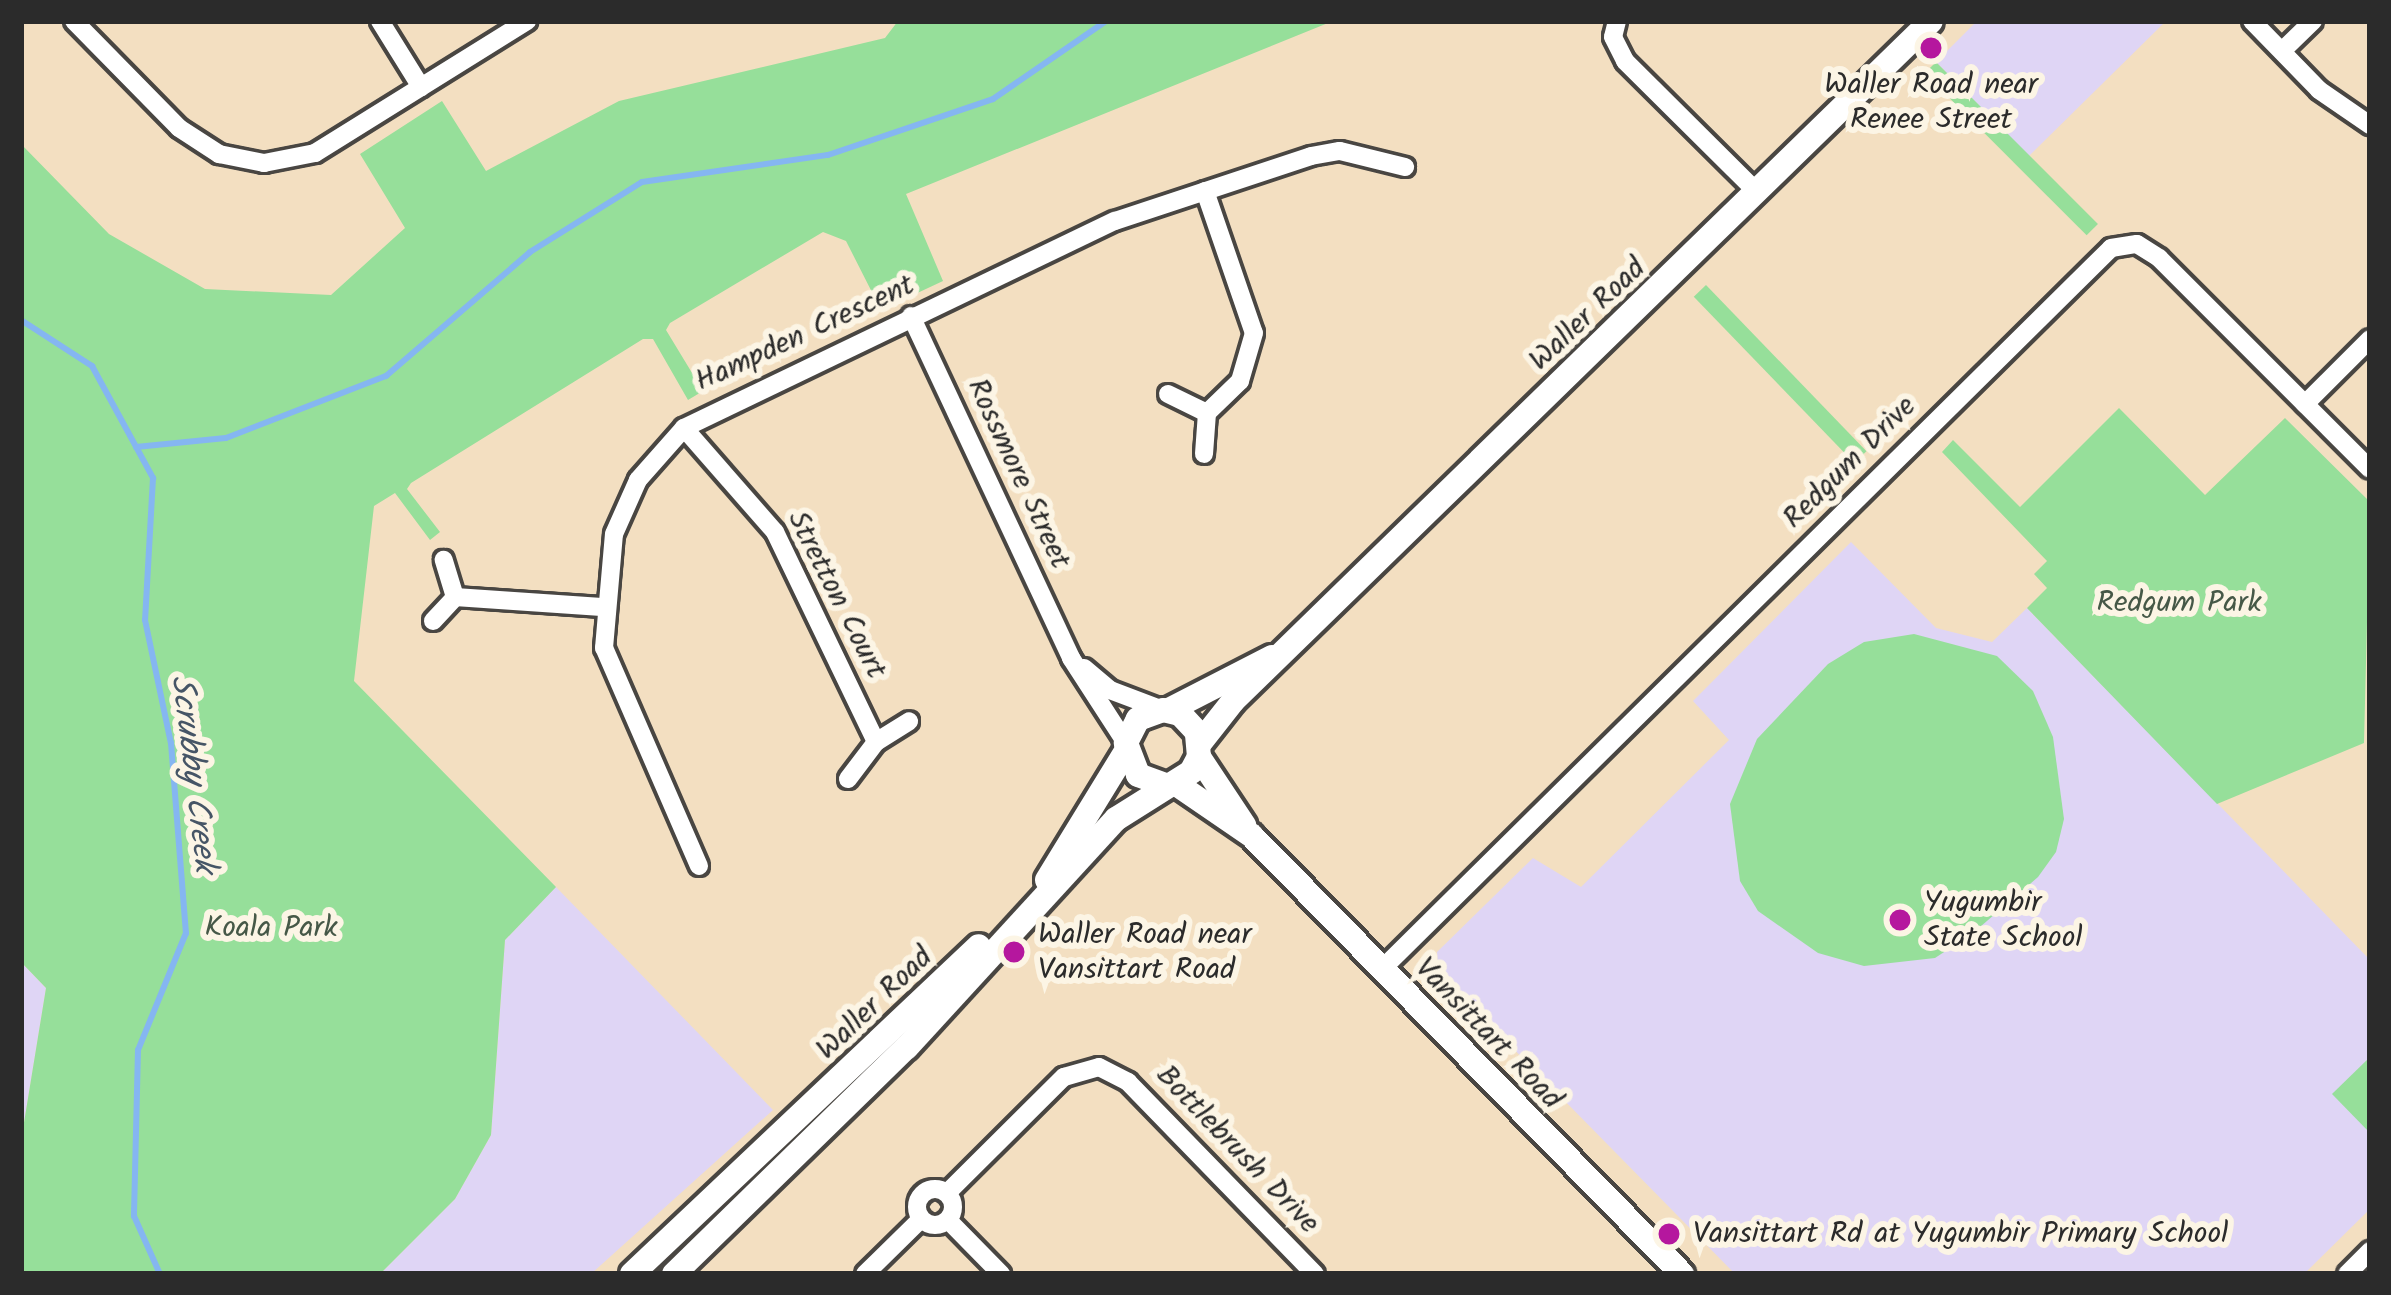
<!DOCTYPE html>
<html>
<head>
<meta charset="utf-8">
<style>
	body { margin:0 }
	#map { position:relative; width:2391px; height:1295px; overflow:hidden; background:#f3dfc1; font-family:Kalam,sans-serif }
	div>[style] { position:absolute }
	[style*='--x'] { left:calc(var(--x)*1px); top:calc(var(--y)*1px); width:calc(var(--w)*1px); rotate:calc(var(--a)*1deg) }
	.built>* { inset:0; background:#dfd5f5 }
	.green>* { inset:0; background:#96df9a; transform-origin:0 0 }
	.stream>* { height:6px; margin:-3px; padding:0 3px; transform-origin:3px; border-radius:3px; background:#85b6f1 }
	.roads { filter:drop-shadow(3px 0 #494642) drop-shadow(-3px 0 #494642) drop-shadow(0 3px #494642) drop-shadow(0 -3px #494642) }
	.minor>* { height:18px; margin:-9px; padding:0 9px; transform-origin:9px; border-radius:9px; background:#fff }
	.minor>.ring { margin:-9px; padding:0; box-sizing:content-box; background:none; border:18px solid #fff; border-radius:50% }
	.tertiary>* { height:24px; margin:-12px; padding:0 12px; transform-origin:12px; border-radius:12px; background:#fff }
	.dots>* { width:33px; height:33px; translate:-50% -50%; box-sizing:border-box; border:6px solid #fcf5e5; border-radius:50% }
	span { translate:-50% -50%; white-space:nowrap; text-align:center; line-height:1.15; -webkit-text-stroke:12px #fcf5e5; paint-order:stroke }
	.poi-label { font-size:30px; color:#2b2b2b }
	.left { translate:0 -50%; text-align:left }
	.street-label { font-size:30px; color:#2b2b2b }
	.park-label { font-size:30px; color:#465847 }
	.water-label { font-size:33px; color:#465566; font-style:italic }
	.frame { position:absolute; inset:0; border:24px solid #2b2b2b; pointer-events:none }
</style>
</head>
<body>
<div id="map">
	<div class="built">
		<i style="clip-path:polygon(1977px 21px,2166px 21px,2029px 156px,1936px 62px)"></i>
		<i style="clip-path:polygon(1851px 542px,1936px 628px,1992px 642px,2027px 608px,2370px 960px,2370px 1209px,2304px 1274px,1735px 1274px,1438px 972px,1437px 952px,1533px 858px,1581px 887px,1729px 740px,1693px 701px)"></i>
		<i style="clip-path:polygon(556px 887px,773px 1110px,591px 1274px,380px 1274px,455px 1199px,491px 1135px,505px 940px)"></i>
		<i style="clip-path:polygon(21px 962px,46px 988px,21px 1141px)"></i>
	</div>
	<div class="green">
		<i style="clip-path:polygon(898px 21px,1333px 21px,906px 194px,943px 281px,881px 310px,846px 241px,823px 232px,670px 323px,666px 330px,703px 391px,688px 400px,653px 339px,643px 339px,411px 483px,407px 489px,440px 532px,430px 540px,395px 493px,374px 506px,354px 681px,556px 887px,505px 940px,491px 1135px,455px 1199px,380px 1274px,21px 1274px,21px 1141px,46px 988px,21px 962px,21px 144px,109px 234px,205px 289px,331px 295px,405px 228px,360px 154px,442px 101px,486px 171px,619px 101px,885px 38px)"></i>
		<i style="left:1936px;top:62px;width:229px;height:16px;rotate:45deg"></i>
		<i style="left:1706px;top:285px;width:231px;height:17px;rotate:46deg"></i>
		<i style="clip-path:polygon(2119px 408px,2205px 495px,2285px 418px,2370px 502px,2364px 743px,2217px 804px,2027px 608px,2047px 588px,2034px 574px,2047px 561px,1942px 452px,1953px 440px,2020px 507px)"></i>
		<i style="clip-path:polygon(1914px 634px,1997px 656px,2033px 691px,2053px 737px,2064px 819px,2056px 852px,2038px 877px,1973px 933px,1935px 958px,1864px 966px,1818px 953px,1758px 911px,1740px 881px,1730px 804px,1757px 739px,1828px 664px,1864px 642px)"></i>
		<i style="clip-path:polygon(2370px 1057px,2370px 1133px,2332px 1094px)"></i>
	</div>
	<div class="stream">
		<i style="--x:21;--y:320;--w:85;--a:32.9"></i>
		<i style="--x:92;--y:366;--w:128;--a:61.4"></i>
		<i style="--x:153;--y:478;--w:142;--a:93.2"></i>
		<i style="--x:145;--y:620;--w:126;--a:78.1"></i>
		<i style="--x:171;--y:743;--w:191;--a:85.5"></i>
		<i style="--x:186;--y:933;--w:126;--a:112.3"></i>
		<i style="--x:138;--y:1050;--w:166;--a:91.4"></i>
		<i style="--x:134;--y:1216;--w:64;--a:65.9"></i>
		<i style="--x:136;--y:447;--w:90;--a:-5.7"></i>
		<i style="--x:226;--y:438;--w:172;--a:-21.2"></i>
		<i style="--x:386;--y:376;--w:190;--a:-40.7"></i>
		<i style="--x:530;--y:252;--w:132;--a:-32"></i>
		<i style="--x:642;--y:182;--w:188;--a:-8.3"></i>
		<i style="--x:828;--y:155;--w:174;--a:-18.7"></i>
		<i style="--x:993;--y:99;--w:137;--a:-34.6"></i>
	</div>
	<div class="roads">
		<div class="minor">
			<i style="--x:74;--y:21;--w:150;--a:45.5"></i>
			<i style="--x:179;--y:128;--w:48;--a:33"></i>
			<i style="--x:219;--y:154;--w:46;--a:11.3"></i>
			<i style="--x:264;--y:163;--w:52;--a:-11.1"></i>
			<i style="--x:315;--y:153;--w:250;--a:-31.9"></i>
			<i style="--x:380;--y:21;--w:78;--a:58.2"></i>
			<i style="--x:1617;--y:21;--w:16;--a:104"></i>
			<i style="--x:1613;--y:37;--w:27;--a:63"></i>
			<i style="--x:1625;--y:61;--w:185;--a:44.8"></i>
			<i style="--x:2252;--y:21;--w:96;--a:45.8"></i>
			<i style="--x:2319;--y:90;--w:62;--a:34.5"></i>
			<i style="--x:2282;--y:51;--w:43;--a:-44.1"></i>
			<i style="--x:1205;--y:191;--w:150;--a:71"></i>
			<i style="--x:1254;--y:333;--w:50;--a:106.3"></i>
			<i style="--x:1240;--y:381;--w:46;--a:135.9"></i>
			<i style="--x:911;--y:316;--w:378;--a:64.9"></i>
			<i style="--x:1071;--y:658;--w:101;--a:57.1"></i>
			<i style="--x:1168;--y:394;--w:43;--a:26"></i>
			<i style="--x:1207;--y:413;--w:41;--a:94.2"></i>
			<i style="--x:2305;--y:404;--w:92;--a:-45"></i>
			<i style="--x:684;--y:428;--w:138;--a:48.8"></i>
			<i style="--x:775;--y:532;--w:233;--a:64.3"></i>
			<i style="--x:455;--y:597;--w:147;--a:3.9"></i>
			<i style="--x:433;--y:621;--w:33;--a:-47"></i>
			<i style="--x:455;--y:597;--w:39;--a:-107"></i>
			<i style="--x:1084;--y:668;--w:34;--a:40"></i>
			<i style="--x:1110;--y:690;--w:57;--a:20.7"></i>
			<i style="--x:848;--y:779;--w:46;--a:-52.9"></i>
			<i style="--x:876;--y:742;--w:39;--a:-32"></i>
			<i style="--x:699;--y:866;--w:238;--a:-113.5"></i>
			<i style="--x:604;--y:648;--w:114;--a:-85"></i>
			<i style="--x:614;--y:534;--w:59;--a:-66"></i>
			<i style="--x:638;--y:480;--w:69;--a:-48.5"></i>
			<i style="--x:684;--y:428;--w:478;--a:-25.7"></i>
			<i style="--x:1115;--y:221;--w:206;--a:-18.3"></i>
			<i style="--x:1311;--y:156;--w:29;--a:-10"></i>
			<i style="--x:1340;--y:151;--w:67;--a:13.8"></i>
			<i style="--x:1382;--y:969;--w:1025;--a:-44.68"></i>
			<i style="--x:2111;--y:248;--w:26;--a:-9"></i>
			<i style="--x:2137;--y:244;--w:26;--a:32"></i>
			<i style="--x:2159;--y:258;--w:298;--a:45"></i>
			<i class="ring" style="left:917px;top:1189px;width:18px;height:18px"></i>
			<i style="--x:947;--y:1193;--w:165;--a:-44.8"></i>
			<i style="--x:1064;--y:1077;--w:36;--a:-16"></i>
			<i style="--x:1099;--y:1067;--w:33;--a:27"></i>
			<i style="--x:1128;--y:1082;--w:268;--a:45.8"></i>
			<i style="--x:948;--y:1220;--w:76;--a:45.5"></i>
			<i style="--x:865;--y:1274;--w:78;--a:-44.5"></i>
			<i style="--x:2347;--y:1274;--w:33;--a:-45"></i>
		</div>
		<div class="tertiary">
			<i style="--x:1169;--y:710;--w:116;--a:-27.2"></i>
			<i style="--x:1200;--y:743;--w:53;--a:-51.8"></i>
			<i style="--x:1233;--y:701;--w:974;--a:-44.25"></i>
			<i style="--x:1199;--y:757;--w:82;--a:56.5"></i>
			<i style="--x:1175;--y:783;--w:93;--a:34.5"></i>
			<i style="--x:1252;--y:836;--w:614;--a:45.53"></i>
			<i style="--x:1047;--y:880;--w:151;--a:-58.5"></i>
			<i style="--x:632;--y:1274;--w:477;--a:-43.4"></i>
			<i style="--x:674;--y:1274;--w:325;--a:-44.3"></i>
			<i style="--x:907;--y:1047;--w:309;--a:-47.5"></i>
			<i style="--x:1116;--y:819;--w:89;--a:-32.1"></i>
			<i style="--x:1191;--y:772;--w:17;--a:-62"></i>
			<i style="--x:1199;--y:757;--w:25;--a:-95"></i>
			<i style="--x:1197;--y:732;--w:25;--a:-133"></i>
			<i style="--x:1180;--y:714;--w:17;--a:-167"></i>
			<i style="--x:1163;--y:710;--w:27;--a:160"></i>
			<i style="--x:1138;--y:719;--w:27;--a:117"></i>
			<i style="--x:1126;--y:743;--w:34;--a:69"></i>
			<i style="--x:1138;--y:775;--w:27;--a:20"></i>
		</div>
	</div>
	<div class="dots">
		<i style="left:1931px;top:48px;background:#b5179e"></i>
		<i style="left:1900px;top:920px;background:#b5179e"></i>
		<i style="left:1014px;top:952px;background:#b5179e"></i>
		<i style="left:1669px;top:1234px;background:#b5179e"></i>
	</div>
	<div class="poi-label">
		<span style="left:1931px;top:102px">Waller Road near<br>Renee Street</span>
		<span class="left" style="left:1924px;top:920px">Yugumbir<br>State School</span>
		<span class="left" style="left:1038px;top:952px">Waller Road near<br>Vansittart Road</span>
		<span class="left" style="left:1693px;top:1234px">Vansittart Rd at Yugumbir Primary School</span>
	</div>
	<div class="street-label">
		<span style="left:1588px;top:315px;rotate:-44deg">Waller Road</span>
		<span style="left:805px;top:334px;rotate:-25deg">Hampden Crescent</span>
		<span style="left:1850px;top:463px;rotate:-45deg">Redgum Drive</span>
		<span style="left:1018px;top:474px;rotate:65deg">Rossmore Street</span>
		<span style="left:836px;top:595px;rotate:63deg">Stretton Court</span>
		<span style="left:875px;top:1004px;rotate:-44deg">Waller Road</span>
		<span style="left:1488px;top:1034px;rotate:46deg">Vansittart Road</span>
		<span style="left:1237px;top:1150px;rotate:46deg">Bottlebrush Drive</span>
	</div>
	<div class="park-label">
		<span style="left:2179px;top:603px">Redgum Park</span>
		<span style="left:271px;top:928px">Koala Park</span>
	</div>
	<div class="water-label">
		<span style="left:192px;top:774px;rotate:83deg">Scrubby Creek</span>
	</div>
	<div class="frame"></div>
</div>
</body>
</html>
